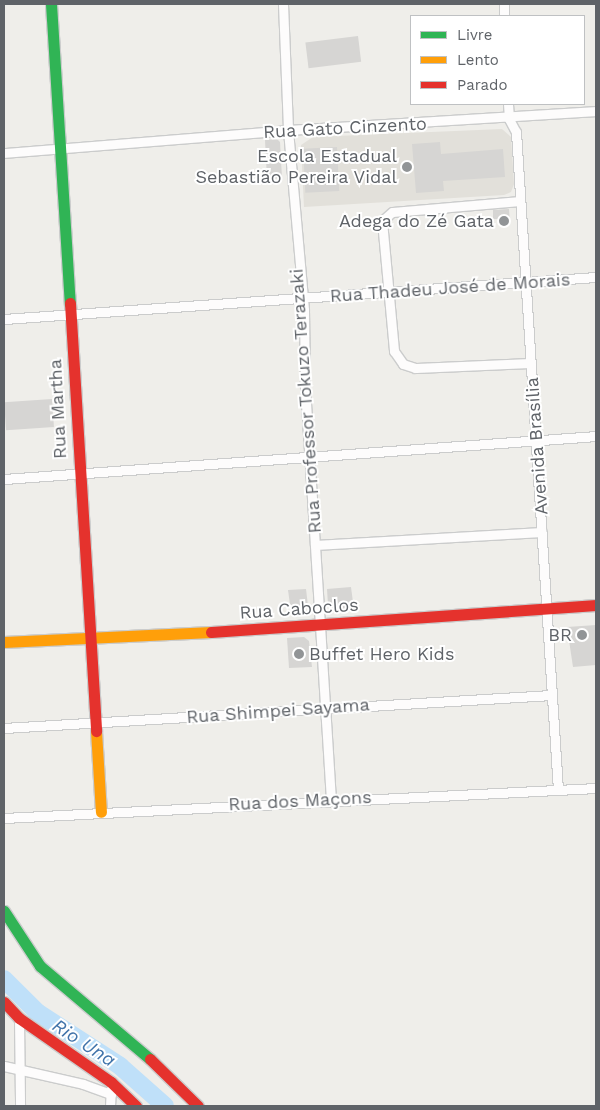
<!DOCTYPE html>
<html>
<head>
<meta charset="utf-8">
<style>
	body { margin:0 }
	#map { position:relative; width:600px; height:1110px; overflow:hidden; background:#efeeea; font-family:"Work Sans",sans-serif }
	div>[style] { position:absolute }
	[style*='--x'] { left:calc(var(--x)*1px); top:calc(var(--y)*1px); width:calc(var(--w)*1px); rotate:calc(var(--a)*1deg) }
	.education>* { inset:0; background:#e2e0da }
	.river>* { height:18px; margin:-9px; padding:0 9px; transform-origin:9px; border-radius:9px; background:#bfe0f9 }
	.building>* { inset:0; background:#d6d5d3; transform-origin:0 0 }
	.roads { filter:drop-shadow(1px 0 #cbcccc) drop-shadow(-1px 0 #cbcccc) drop-shadow(0 1px #cbcccc) drop-shadow(0 -1px #cbcccc) }
	.street>* { height:9px; margin:-4.5px; padding:0 4.5px; transform-origin:4.5px; border-radius:4.5px; background:#fdfcfc }
	.fast>* { height:11px; margin:-5.5px; padding:0 5.5px; transform-origin:5.5px; border-radius:5.5px; background:#30b455 }
	.slow>* { height:11px; margin:-5.5px; padding:0 5.5px; transform-origin:5.5px; border-radius:5.5px; background:#ff9f0a }
	.jam>* { height:11px; margin:-5.5px; padding:0 5.5px; transform-origin:5.5px; border-radius:5.5px; background:#e5322d }
	.dots>* { width:14px; height:14px; translate:-50% -50%; box-sizing:border-box; border:2px solid #fff; border-radius:50% }
	span { translate:-50% -50%; white-space:nowrap; text-align:center; line-height:1.15; -webkit-text-stroke:4px #fff; paint-order:stroke }
	.street-label { font-size:18px; color:#5f6368 }
	.poi-label { font-size:18px; color:#5f6368 }
	.right { translate:-100% -50%; text-align:right }
	.left { translate:0 -50%; text-align:left }
	.water-label { font-size:19px; color:#4174aa; font-style:italic }
	.frame { position:absolute; inset:0; border:5px solid #5f6368; pointer-events:none }
	.legend { position:absolute; left:410px; top:15px; width:175px; height:90px; box-sizing:border-box; background:#fff; border:1px solid #bfc1c3; margin:0; padding:6px 9px; list-style:none; font-size:15px; color:#5f6368 }
	.legend li { display:flex; align-items:center; gap:10px; height:25px }
	.legend b { width:25px; border:1px solid #bfc1c3 }
</style>
</head>
<body>
<div id="map">
	<div class="education">
		<i style="clip-path:polygon(502px 129px,511px 137px,514px 184px,511px 192px,504px 195px,304px 207px,301px 145px,313px 137px)"></i>
	</div>
	<div class="river">
		<i style="--x:4;--y:979;--w:47;--a:45"></i>
		<i style="--x:37;--y:1012;--w:99;--a:33"></i>
		<i style="--x:120;--y:1066;--w:60;--a:41.6"></i>
	</div>
	<div class="building">
		<i style="left:358px;top:36px;width:26px;height:53px;rotate:83deg"></i>
		<i style="clip-path:polygon(277px 139px,280px 142px,282px 178px,267px 179px,265px 140px)"></i>
		<i style="clip-path:polygon(440px 142px,441px 154px,503px 149px,505px 177px,443px 181px,444px 191px,416px 193px,412px 144px)"></i>
		<i style="left:337px;top:147px;width:44px;height:34px;rotate:87deg"></i>
		<i style="clip-path:polygon(509px 209px,510px 224px,499px 224px,499px 219px,493px 219px,493px 210px)"></i>
		<i style="left:52px;top:399px;width:28px;height:48px;rotate:86deg"></i>
		<i style="clip-path:polygon(351px 587px,354px 610px,332px 611px,328px 605px,327px 589px)"></i>
		<i style="clip-path:polygon(306px 589px,308px 606px,303px 612px,291px 612px,288px 590px)"></i>
		<i style="clip-path:polygon(596px 625px,596px 665px,573px 667px,567px 627px)"></i>
		<i style="clip-path:polygon(304px 637px,309px 641px,312px 667px,289px 668px,287px 638px)"></i>
	</div>
	<div class="roads">
		<div class="street">
			<i style="--x:283;--y:4;--w:126;--a:87.7"></i>
			<i style="--x:288;--y:130;--w:181;--a:84.9"></i>
			<i style="--x:304;--y:310;--w:77;--a:89.3"></i>
			<i style="--x:305;--y:387;--w:413;--a:86.4"></i>
			<i style="--x:504;--y:4;--w:12;--a:90"></i>
			<i style="--x:508;--y:104;--w:15;--a:86"></i>
			<i style="--x:509;--y:119;--w:15;--a:62"></i>
			<i style="--x:516;--y:132;--w:659;--a:86.35"></i>
			<i style="--x:4;--y:153;--w:285;--a:-4.6"></i>
			<i style="--x:288;--y:130;--w:309;--a:-3.5"></i>
			<i style="--x:520;--y:201;--w:128;--a:175.1"></i>
			<i style="--x:392;--y:212;--w:13;--a:138"></i>
			<i style="--x:382;--y:221;--w:131;--a:84.7"></i>
			<i style="--x:394;--y:351;--w:16;--a:55"></i>
			<i style="--x:403;--y:364;--w:13;--a:18"></i>
			<i style="--x:415;--y:368;--w:116;--a:-2.5"></i>
			<i style="--x:4;--y:319;--w:593;--a:-4.06"></i>
			<i style="--x:4;--y:479;--w:594;--a:-4.15"></i>
			<i style="--x:315;--y:545;--w:227;--a:-3.3"></i>
			<i style="--x:4;--y:728;--w:549;--a:-3.45"></i>
			<i style="--x:4;--y:818;--w:593;--a:-2.9"></i>
			<i style="--x:19;--y:1019;--w:87;--a:89.3"></i>
			<i style="--x:4;--y:1066;--w:81;--a:12.8"></i>
			<i style="--x:83;--y:1084;--w:30;--a:20"></i>
			<i style="--x:110;--y:1106;--w:17;--a:-87"></i>
		</div>
		<div class="fast">
			<i style="--x:51;--y:4;--w:300;--a:86.4"></i>
			<i style="--x:4;--y:911;--w:66;--a:56.8"></i>
			<i style="--x:40;--y:966;--w:144;--a:40.2"></i>
		</div>
		<div class="slow">
			<i style="--x:4;--y:642;--w:207;--a:-2.8"></i>
			<i style="--x:96;--y:731;--w:81;--a:86.5"></i>
		</div>
		<div class="jam">
			<i style="--x:70;--y:303;--w:429;--a:86.5"></i>
			<i style="--x:211;--y:632;--w:386;--a:-4"></i>
			<i style="--x:4;--y:1002;--w:22;--a:47"></i>
			<i style="--x:19;--y:1018;--w:112;--a:34.8"></i>
			<i style="--x:111;--y:1082;--w:35;--a:44"></i>
			<i style="--x:150;--y:1059;--w:67;--a:44.4"></i>
		</div>
	</div>
	<div class="dots">
		<i style="left:407px;top:167px;background:#919496"></i>
		<i style="left:504px;top:221px;background:#919496"></i>
		<i style="left:582px;top:635px;background:#919496"></i>
		<i style="left:299px;top:654px;background:#919496"></i>
	</div>
	<div class="street-label">
		<span style="left:345px;top:128px;rotate:-3deg">Rua Gato Cinzento</span>
		<span style="left:450px;top:288px;rotate:-4deg">Rua Thadeu José de Morais</span>
		<span style="left:306px;top:401px;rotate:-94deg">Rua Professor Tokuzo Terazaki</span>
		<span style="left:58px;top:409px;rotate:-93deg">Rua Martha</span>
		<span style="left:537px;top:446px;rotate:-94deg">Avenida Brasília</span>
		<span style="left:299px;top:609px;rotate:-4deg">Rua Caboclos</span>
		<span style="left:278px;top:711px;rotate:-4deg">Rua Shimpei Sayama</span>
		<span style="left:300px;top:801px;rotate:-3deg">Rua dos Maçons</span>
	</div>
	<div class="poi-label">
		<span class="right" style="left:397px;top:167px">Escola Estadual<br>Sebastião Pereira Vidal</span>
		<span class="right" style="left:494px;top:221px">Adega do Zé Gata</span>
		<span class="right" style="left:572px;top:635px">BR</span>
		<span class="left" style="left:309px;top:654px">Buffet Hero Kids</span>
	</div>
	<div class="water-label">
		<span style="left:84px;top:1043px;rotate:33deg">Rio Una</span>
	</div>
	<div class="frame"></div>
	<ul class="legend">
	<li><b style="height:6px;background:#30b455"></b>Livre</li>
	<li><b style="height:6px;background:#ff9f0a"></b>Lento</li>
	<li><b style="height:6px;background:#e5322d"></b>Parado</li>
	</ul>
</div>
</body>
</html>
